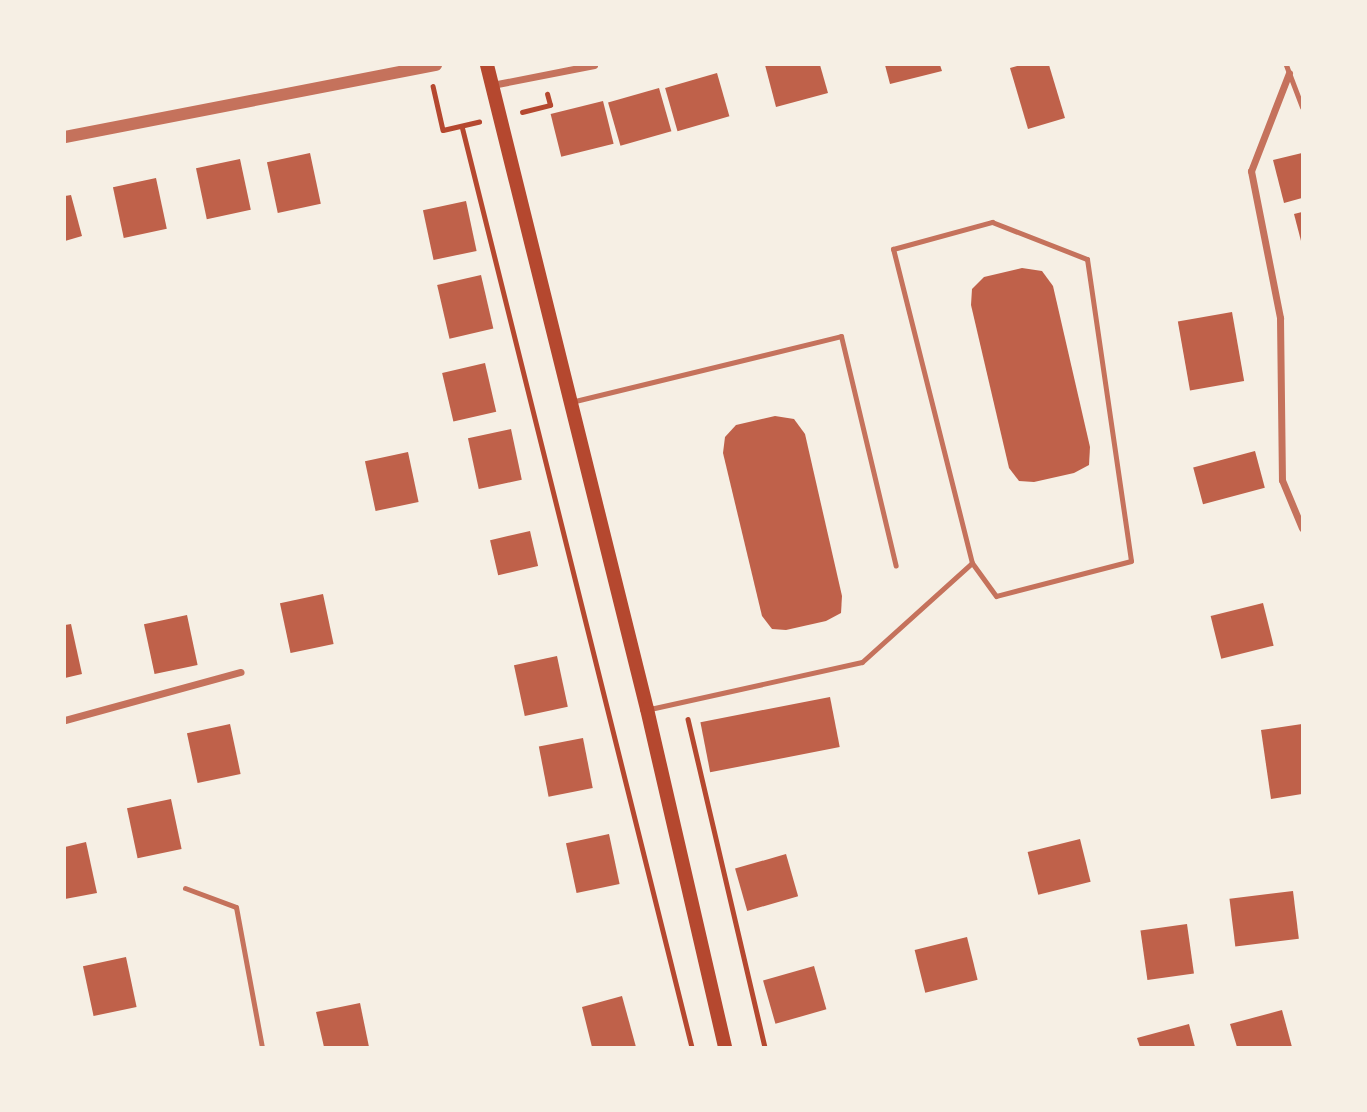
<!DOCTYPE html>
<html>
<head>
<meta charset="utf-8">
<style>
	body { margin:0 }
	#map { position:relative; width:1367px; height:1112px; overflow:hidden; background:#f6efe4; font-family:Manrope,sans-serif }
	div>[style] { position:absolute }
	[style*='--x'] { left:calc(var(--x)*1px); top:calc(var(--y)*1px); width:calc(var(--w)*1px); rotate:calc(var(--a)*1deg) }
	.building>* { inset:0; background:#bf614a; transform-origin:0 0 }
	.path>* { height:4.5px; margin:-2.25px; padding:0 2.25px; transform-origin:2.25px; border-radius:2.25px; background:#b5482f }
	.service>* { height:5px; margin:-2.5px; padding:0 2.5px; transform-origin:2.5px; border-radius:2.5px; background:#c5725c }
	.minor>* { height:7px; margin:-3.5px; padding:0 3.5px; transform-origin:3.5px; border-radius:3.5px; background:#c5725c }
	.tertiary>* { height:12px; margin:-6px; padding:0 6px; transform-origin:6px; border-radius:6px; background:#c5725c }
	.secondary>* { height:14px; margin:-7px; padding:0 7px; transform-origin:7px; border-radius:7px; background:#b5482f }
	span { translate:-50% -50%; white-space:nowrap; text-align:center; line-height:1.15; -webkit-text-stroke:5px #f6efe4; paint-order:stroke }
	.frame { position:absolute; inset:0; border:66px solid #f6efe4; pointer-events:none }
</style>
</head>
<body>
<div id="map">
	<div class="building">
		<i style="clip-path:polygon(765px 65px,820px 65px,828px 93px,776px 107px)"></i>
		<i style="clip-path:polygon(885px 65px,940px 65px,942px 71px,890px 84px)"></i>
		<i style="clip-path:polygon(1021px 65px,1049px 65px,1065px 118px,1028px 129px,1010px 68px)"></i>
		<i style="left:717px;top:73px;width:45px;height:54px;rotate:74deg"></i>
		<i style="left:659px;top:88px;width:45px;height:53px;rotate:74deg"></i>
		<i style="left:603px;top:101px;width:44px;height:54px;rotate:76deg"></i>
		<i style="left:310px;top:153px;width:52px;height:44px;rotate:78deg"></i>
		<i style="clip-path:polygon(1302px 153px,1302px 198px,1284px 203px,1273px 160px)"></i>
		<i style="left:240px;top:159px;width:52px;height:45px;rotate:78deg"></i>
		<i style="left:156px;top:178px;width:52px;height:44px;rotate:78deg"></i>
		<i style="clip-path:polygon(71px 195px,82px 236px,65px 241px,65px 196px)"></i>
		<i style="left:466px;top:201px;width:51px;height:44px;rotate:78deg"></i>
		<i style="clip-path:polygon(1302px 212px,1302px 241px,1301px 241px,1294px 214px)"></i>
		<i style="clip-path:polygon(1022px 268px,1042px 271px,1053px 286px,1090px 447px,1089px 465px,1074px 473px,1034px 482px,1019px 481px,1009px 468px,971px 305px,972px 289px,984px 277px)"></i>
		<i style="left:481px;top:275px;width:55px;height:45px;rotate:77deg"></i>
		<i style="left:1232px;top:312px;width:70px;height:55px;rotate:80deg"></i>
		<i style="left:485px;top:363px;width:50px;height:44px;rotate:77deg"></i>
		<i style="clip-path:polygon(775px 416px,794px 419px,805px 434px,842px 596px,841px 613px,826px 621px,786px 630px,772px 629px,762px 616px,723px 453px,725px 437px,736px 425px)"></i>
		<i style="left:511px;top:429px;width:52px;height:44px;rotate:78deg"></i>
		<i style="left:1255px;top:451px;width:38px;height:64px;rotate:75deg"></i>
		<i style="left:408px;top:452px;width:51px;height:44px;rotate:78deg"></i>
		<i style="left:530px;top:531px;width:36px;height:41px;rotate:77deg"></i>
		<i style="left:323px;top:594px;width:51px;height:44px;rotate:78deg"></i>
		<i style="left:1263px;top:603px;width:44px;height:54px;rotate:76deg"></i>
		<i style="left:187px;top:615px;width:51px;height:44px;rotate:78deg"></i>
		<i style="clip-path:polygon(71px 624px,82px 674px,65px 678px,65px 625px)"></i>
		<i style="left:557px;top:656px;width:52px;height:44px;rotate:78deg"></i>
		<i style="left:830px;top:697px;width:51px;height:132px;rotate:79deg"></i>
		<i style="left:230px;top:724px;width:51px;height:44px;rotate:78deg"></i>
		<i style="clip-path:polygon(1302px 724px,1302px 794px,1271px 799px,1261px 730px)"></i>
		<i style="left:583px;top:738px;width:51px;height:45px;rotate:79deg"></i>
		<i style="left:171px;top:799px;width:51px;height:45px;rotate:78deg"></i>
		<i style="left:609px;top:834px;width:51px;height:44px;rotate:78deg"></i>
		<i style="left:1080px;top:839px;width:44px;height:54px;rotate:76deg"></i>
		<i style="clip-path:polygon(86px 842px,97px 893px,65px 899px,65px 847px)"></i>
		<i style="left:786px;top:854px;width:44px;height:53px;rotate:74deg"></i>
		<i style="left:1293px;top:891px;width:48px;height:64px;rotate:83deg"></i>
		<i style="left:1187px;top:924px;width:50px;height:47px;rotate:82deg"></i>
		<i style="left:967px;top:937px;width:44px;height:54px;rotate:76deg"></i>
		<i style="left:126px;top:957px;width:51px;height:44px;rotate:78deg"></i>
		<i style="left:814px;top:966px;width:45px;height:53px;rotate:74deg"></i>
		<i style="clip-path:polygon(622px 996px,636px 1047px,592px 1047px,582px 1007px)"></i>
		<i style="clip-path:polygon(360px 1003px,369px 1047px,324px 1047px,316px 1012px)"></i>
		<i style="clip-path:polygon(1282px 1010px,1292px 1047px,1237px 1047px,1230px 1024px)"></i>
		<i style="clip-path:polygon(1189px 1024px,1195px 1047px,1140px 1047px,1137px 1038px)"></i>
	</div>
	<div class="path">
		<i style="--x:433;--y:86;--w:45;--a:77.2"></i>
		<i style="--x:443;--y:130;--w:37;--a:-13"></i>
		<i style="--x:522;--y:112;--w:29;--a:-14"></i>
		<i style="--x:550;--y:105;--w:11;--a:-105"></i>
		<i style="--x:462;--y:126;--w:949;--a:75.98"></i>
		<i style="--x:688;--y:719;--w:337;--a:76.8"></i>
	</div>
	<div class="service">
		<i style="--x:1286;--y:65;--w:45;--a:69.1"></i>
		<i style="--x:571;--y:402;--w:278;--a:-13.7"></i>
		<i style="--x:841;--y:336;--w:236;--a:76.6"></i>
		<i style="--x:650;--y:709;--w:217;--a:-12.5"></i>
		<i style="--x:862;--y:662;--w:148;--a:-42"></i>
		<i style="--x:972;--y:563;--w:324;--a:-104.1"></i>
		<i style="--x:893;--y:249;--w:103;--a:-15.3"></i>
		<i style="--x:992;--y:222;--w:102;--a:21.3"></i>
		<i style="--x:1087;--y:259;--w:305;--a:81.7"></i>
		<i style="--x:1131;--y:561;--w:139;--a:165.5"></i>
		<i style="--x:996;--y:596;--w:41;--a:-126"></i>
		<i style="--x:185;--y:888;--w:54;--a:20.4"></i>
		<i style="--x:236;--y:907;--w:142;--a:79.5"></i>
	</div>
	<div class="minor">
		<i style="--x:1289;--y:73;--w:105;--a:111.2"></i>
		<i style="--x:1251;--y:171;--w:150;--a:78.8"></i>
		<i style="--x:1280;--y:318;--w:162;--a:89.3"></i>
		<i style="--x:1282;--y:480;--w:52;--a:67.4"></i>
		<i style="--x:492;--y:85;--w:104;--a:-11.1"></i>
		<i style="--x:65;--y:720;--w:182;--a:-15.3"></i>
	</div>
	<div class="tertiary">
		<i style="--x:65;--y:137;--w:378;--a:-11"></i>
	</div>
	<div class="secondary">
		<i style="--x:487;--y:65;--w:664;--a:76.05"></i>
		<i style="--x:647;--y:709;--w:347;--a:77"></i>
	</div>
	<div class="frame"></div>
</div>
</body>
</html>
